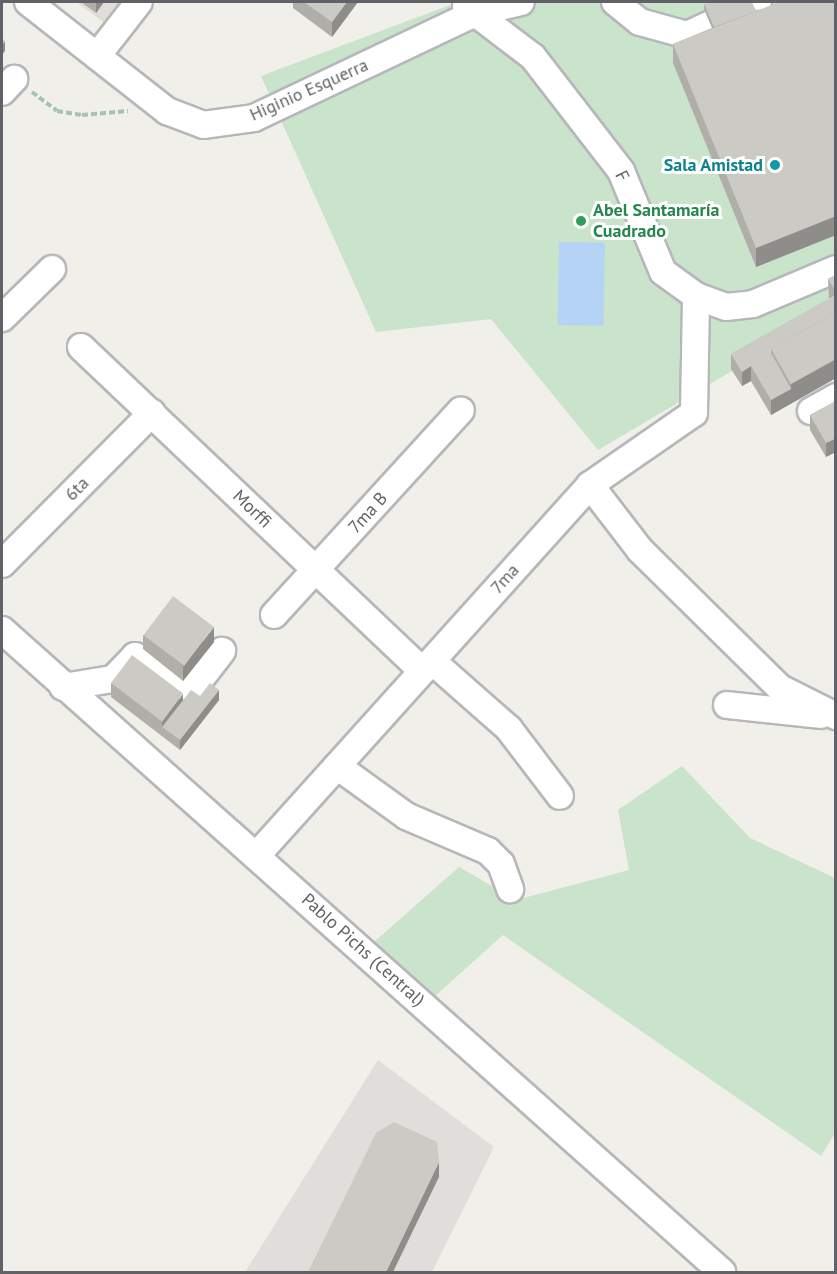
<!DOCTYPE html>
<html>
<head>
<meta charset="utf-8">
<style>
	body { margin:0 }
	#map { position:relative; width:837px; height:1274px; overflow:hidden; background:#f0efe9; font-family:"PT Sans",sans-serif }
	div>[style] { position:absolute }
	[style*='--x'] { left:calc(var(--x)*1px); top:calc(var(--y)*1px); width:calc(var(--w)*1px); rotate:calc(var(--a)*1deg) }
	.industrial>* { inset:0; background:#dfdedb }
	.education>* { inset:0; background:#e0ded7 }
	.green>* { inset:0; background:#c9e4cb }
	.water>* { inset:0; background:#b4d3f5; transform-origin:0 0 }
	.path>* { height:4px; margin-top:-2px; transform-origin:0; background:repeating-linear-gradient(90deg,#a3c4af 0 6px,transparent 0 9px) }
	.roads { filter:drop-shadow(2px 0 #b6b7bb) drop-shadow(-2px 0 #b6b7bb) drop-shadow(0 2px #b6b7bb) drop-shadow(0 -2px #b6b7bb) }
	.minor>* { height:26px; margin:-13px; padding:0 13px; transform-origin:13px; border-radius:13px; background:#fff }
	.wall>* { inset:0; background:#afaea9 }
	.shaded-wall>* { inset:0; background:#8f8d8a }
	.building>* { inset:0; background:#cccac5; transform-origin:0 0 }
	.dots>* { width:16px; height:16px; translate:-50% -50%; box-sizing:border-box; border:3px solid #fff; border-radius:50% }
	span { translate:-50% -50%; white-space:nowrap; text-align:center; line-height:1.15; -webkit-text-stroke:6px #fff; paint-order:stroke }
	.street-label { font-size:18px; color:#606267 }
	.culture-label { font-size:18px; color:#0d838f; font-weight:700 }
	.right { translate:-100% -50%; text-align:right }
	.leisure-label { font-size:18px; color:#27864d; font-weight:700 }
	.left { translate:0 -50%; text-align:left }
	.frame { position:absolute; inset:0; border:3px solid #606267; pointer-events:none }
</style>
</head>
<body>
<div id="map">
	<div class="industrial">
		<i style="clip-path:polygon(378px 1060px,494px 1147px,432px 1272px,245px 1272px)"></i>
	</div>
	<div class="education">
		<i style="clip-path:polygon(76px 2px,123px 2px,106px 24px)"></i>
	</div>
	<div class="green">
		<i style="clip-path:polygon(458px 2px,835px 2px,835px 310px,598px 450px,491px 319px,376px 332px,261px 76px)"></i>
		<i style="clip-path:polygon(682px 766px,750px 838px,835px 878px,835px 1133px,821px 1156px,503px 935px,434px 997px,374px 942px,459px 867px,516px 900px,629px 870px,618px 810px)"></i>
	</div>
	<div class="water">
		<i style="left:559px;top:242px;width:46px;height:83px;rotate:1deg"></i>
	</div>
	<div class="path">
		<i style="--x:32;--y:92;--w:31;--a:37"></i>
		<i style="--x:57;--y:111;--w:25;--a:9"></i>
		<i style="--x:82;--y:115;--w:46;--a:-5"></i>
	</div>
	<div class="roads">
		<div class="minor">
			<i style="--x:28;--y:2;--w:177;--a:38.1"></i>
			<i style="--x:167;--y:111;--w:39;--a:21"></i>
			<i style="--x:203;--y:125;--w:51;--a:-7.8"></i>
			<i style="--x:254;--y:118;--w:245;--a:-25.4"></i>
			<i style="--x:475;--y:13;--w:47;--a:-13.4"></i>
			<i style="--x:615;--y:2;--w:32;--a:39"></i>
			<i style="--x:640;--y:22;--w:49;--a:15.5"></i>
			<i style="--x:687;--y:35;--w:78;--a:-24.9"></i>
			<i style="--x:466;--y:6;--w:84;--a:37.3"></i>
			<i style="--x:533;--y:57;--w:144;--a:52.3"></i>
			<i style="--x:621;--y:171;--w:109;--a:67.4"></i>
			<i style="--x:663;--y:272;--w:41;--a:36"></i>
			<i style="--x:696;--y:296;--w:32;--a:20"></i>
			<i style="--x:726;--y:307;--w:27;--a:-6"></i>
			<i style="--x:753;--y:304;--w:90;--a:-22.9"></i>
			<i style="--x:97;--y:56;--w:68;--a:-52.1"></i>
			<i style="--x:2;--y:92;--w:18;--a:-47"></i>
			<i style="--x:2;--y:318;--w:70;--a:-44.4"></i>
			<i style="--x:81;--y:347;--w:470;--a:43.5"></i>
			<i style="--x:811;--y:411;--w:29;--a:-29"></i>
			<i style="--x:590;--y:485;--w:82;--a:52.4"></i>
			<i style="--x:640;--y:550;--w:197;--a:44.6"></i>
			<i style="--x:780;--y:688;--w:63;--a:26.6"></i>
			<i style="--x:2;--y:564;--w:213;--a:-45.2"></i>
			<i style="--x:274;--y:615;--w:277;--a:-47.6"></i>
			<i style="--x:2;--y:630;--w:965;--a:41.72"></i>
			<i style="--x:432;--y:661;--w:103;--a:41.4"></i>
			<i style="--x:509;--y:729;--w:84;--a:52.7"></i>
			<i style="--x:63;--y:687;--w:51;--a:-9.1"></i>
			<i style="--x:113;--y:679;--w:32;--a:-46"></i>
			<i style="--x:135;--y:656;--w:66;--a:36.3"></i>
			<i style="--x:188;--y:695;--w:56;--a:-52.3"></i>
			<i style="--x:727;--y:705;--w:94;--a:6.1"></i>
			<i style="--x:337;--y:766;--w:85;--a:35.9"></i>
			<i style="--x:406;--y:816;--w:89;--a:23.1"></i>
			<i style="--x:488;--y:851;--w:18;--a:45"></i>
			<i style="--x:501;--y:864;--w:27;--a:70"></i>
			<i style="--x:257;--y:855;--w:498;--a:-48"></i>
			<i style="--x:590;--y:485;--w:126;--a:-34.7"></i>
			<i style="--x:694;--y:413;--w:117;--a:-89"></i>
		</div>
	</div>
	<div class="wall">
		<i style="clip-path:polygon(81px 2px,104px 2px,96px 13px)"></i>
		<i style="clip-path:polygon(293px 2px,358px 2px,332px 37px,293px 8px)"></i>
		<i style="clip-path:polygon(836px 2px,836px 235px,756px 267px,673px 63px,673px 44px,712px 28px,704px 9px,704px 4px,756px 10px)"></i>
		<i style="clip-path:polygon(836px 275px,836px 378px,771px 415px,751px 381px,742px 386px,731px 369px,731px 354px,829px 299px,828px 279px)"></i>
		<i style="clip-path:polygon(836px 401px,826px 457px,810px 430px,810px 415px)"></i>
		<i style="clip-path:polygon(143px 635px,214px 642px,183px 681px,143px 649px)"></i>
		<i style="clip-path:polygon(111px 683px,183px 700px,200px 696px,219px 700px,180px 750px,111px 697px)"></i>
	</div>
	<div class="shaded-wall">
		<i style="clip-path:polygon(96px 2px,104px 2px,96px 13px)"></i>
		<i style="clip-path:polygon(347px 2px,358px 2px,332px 37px,332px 22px)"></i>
		<i style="clip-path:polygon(5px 41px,5px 51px,2px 55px,2px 45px)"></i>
		<i style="clip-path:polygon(836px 216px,836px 235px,756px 267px,756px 248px)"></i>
		<i style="clip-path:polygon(836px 359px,836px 378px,771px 415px,771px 400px,791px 389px,791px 384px)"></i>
		<i style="clip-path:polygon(751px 366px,751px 381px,742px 386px,742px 372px)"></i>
		<i style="clip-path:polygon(836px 438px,836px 452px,826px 457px,826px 443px)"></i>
		<i style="clip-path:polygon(214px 627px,214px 642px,183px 681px,183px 667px)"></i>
		<i style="clip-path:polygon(219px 690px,219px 700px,180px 750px,180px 740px)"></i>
		<i style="clip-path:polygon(183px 694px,183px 709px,162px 727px,162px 722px)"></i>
		<i style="clip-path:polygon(439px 1162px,439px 1177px,393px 1272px,386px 1272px)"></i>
	</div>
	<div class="building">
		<i style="clip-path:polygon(304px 2px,347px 2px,332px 22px)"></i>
		<i style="clip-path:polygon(712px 2px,752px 2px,756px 11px,714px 27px,704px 4px)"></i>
		<i style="clip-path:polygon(779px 2px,836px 2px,836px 216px,756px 248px,673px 44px)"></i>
		<i style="clip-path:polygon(2px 38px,5px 41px,2px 45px)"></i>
		<i style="clip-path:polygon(836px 275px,836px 292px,828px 279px)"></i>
		<i style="clip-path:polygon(835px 295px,836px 297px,836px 312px,771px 349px,771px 353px,791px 389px,771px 400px,751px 366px,742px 372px,731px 354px)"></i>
		<i style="clip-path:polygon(836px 312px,836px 359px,791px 384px,771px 349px)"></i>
		<i style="clip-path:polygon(836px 401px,836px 438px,826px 443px,810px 415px)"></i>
		<i style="left:173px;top:596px;width:51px;height:49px;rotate:37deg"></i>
		<i style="left:132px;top:655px;width:64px;height:35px;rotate:37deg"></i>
		<i style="clip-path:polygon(210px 683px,219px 690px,180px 740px,162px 727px,191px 690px,200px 696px)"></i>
		<i style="clip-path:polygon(394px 1122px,437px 1142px,439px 1162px,386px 1272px,308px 1272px,376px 1133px)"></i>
	</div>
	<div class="dots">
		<i style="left:775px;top:165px;background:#0f9aa8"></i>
		<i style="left:581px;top:221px;background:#2e9e5b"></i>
	</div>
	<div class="street-label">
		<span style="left:309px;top:90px;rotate:-24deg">Higinio Esquerra</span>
		<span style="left:622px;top:176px;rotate:63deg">F</span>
		<span style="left:77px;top:489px;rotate:-45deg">6ta</span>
		<span style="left:252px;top:509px;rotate:44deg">Morffi</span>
		<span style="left:368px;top:513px;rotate:-48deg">7ma B</span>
		<span style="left:505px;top:579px;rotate:-48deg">7ma</span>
		<span style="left:363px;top:950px;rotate:42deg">Pablo Pichs (Central)</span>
	</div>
	<div class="culture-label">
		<span class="right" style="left:763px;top:165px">Sala Amistad</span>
	</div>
	<div class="leisure-label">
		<span class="left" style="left:593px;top:221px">Abel Santamaría<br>Cuadrado</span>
	</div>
	<div class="frame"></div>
</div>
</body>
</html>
